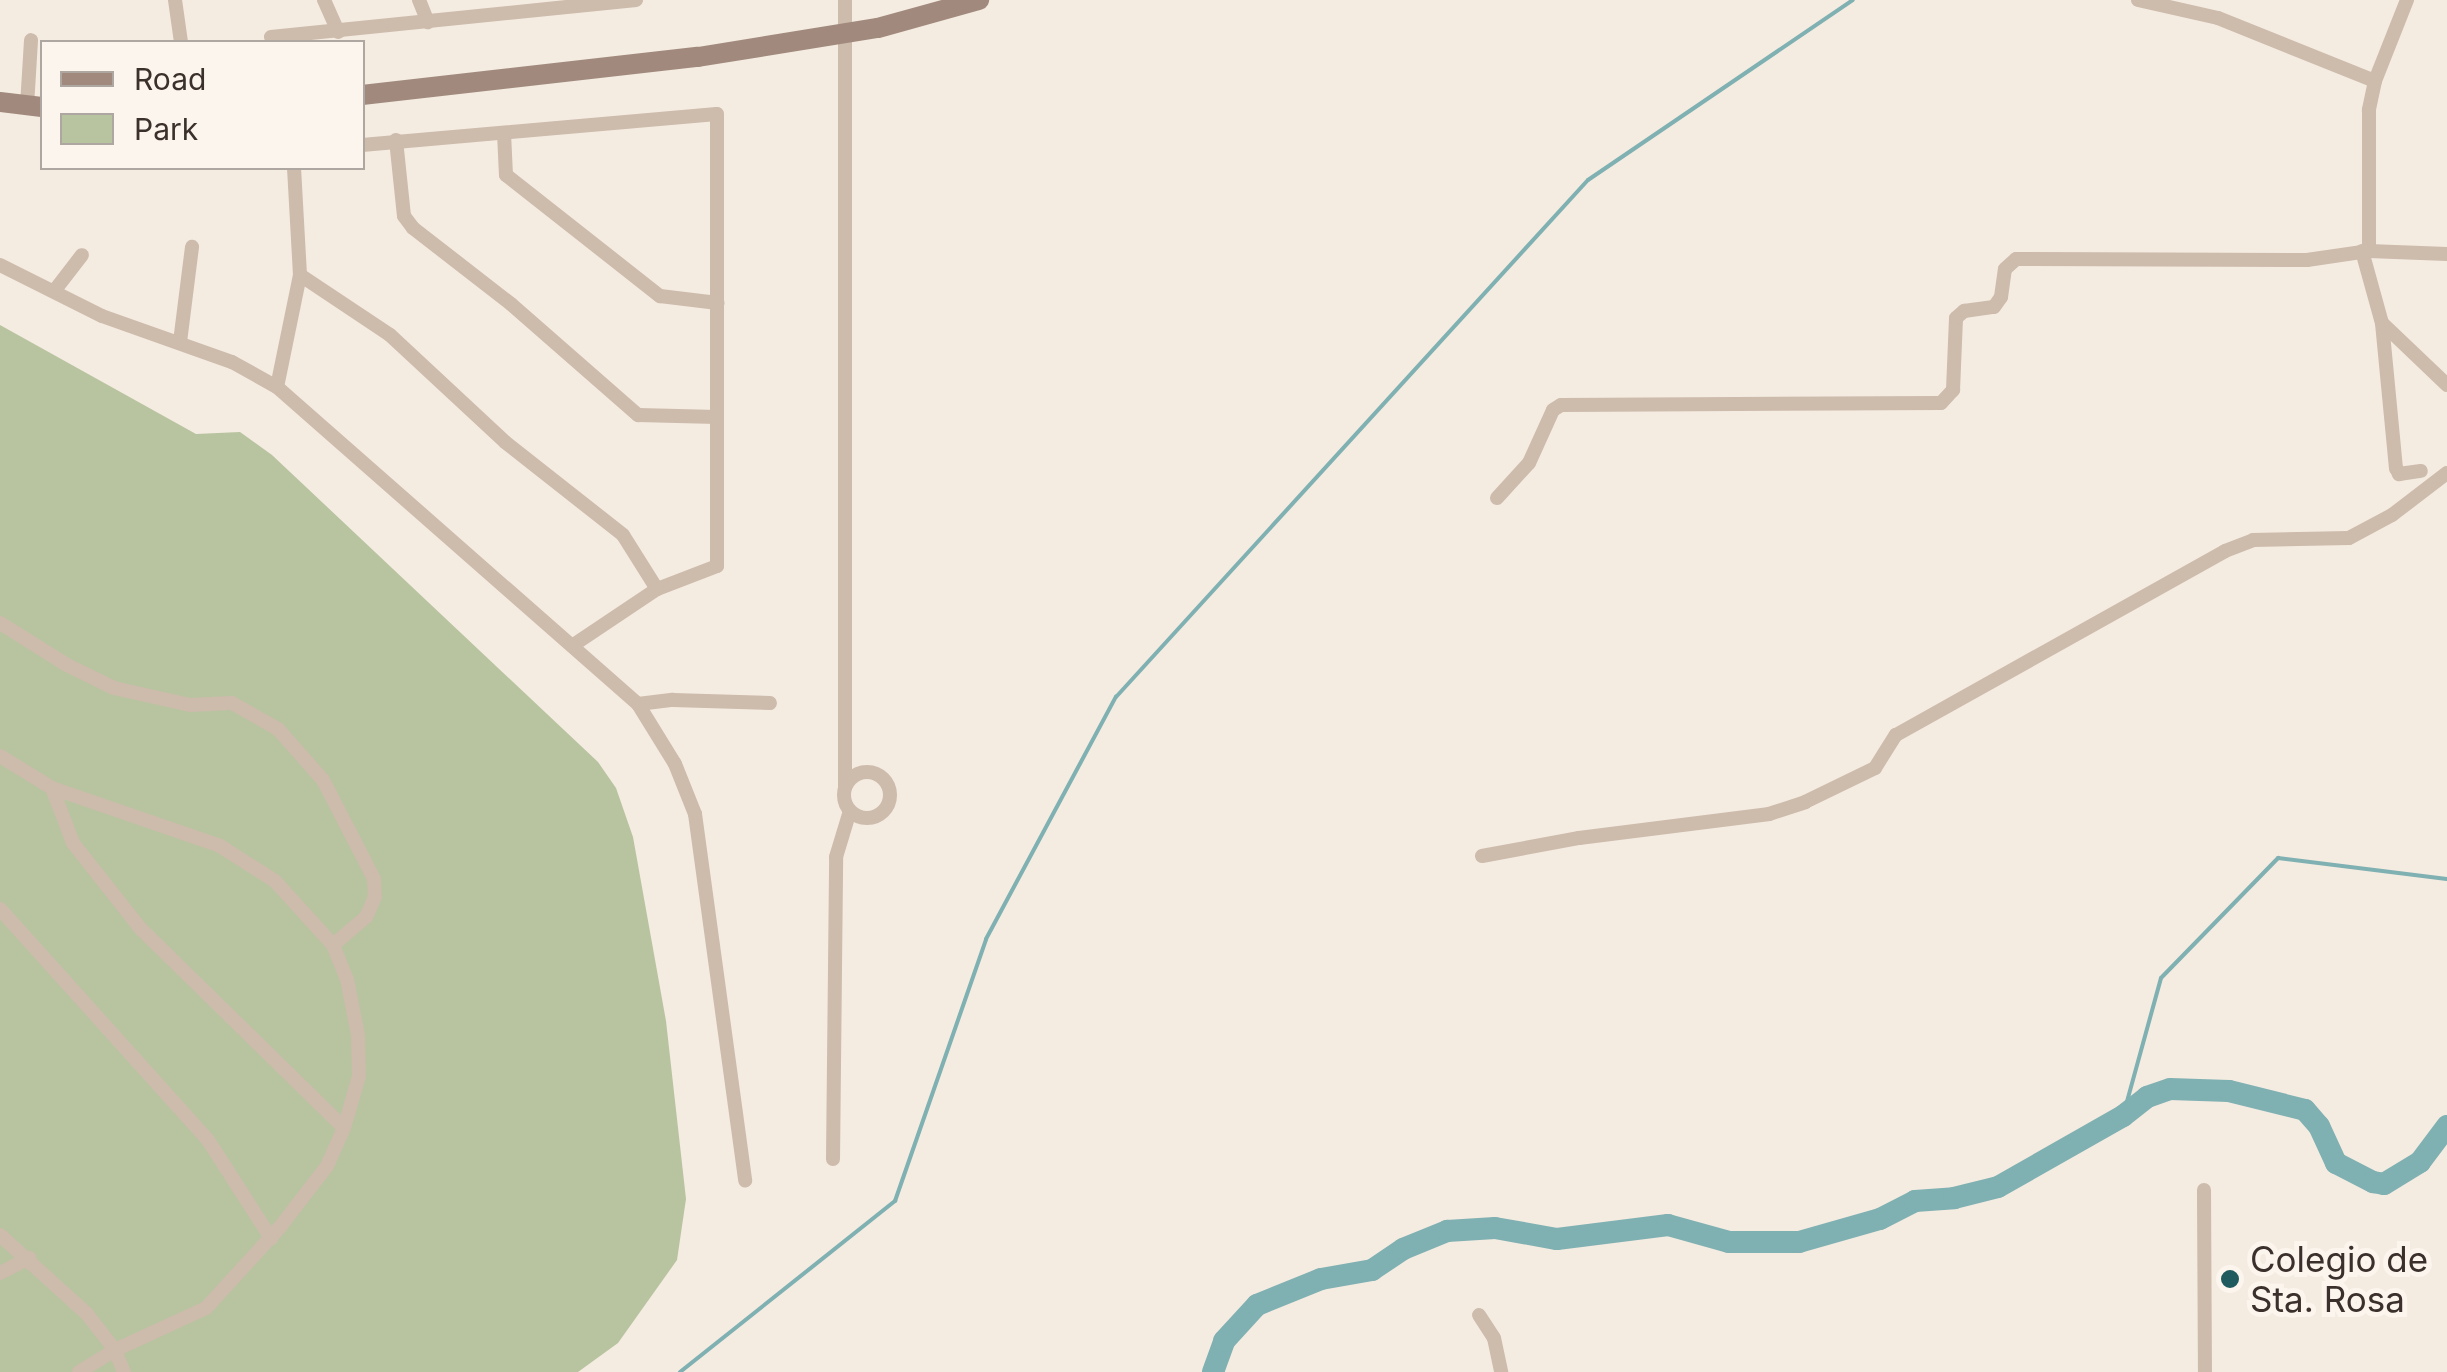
<!DOCTYPE html>
<html>
<head>
<meta charset="utf-8">
<style>
	body { margin:0 }
	#map { position:relative; width:2447px; height:1372px; overflow:hidden; background:#f4ebe1; font-family:Inter,sans-serif }
	div>[style] { position:absolute }
	[style*='--x'] { left:calc(var(--x)*1px); top:calc(var(--y)*1px); width:calc(var(--w)*1px); rotate:calc(var(--a)*1deg) }
	.green>* { inset:0; background:#b8c4a0 }
	.stream>* { height:4px; margin:-2px; padding:0 2px; transform-origin:2px; border-radius:2px; background:#7fb0b2 }
	.river>* { height:22px; margin:-11px; padding:0 11px; transform-origin:11px; border-radius:11px; background:#7fb0b2 }
	.street>* { height:14px; margin:-7px; padding:0 7px; transform-origin:7px; border-radius:7px; background:#cdbbac }
	.street>.ring { margin:-7px; padding:0; box-sizing:content-box; background:none; border:14px solid #cdbbac; border-radius:50% }
	.secondary>* { height:20px; margin:-10px; padding:0 10px; transform-origin:10px; border-radius:10px; background:#a18a7d }
	.dots>* { width:28px; height:28px; translate:-50% -50%; box-sizing:border-box; border:5px solid #fbf5ee; border-radius:50% }
	span { translate:-50% -50%; white-space:nowrap; text-align:center; line-height:1.15; -webkit-text-stroke:10px #fbf5ee; paint-order:stroke }
	.poi-label { font-size:35px; color:#3b302b }
	.left { translate:0 -50%; text-align:left }
	.legend { position:absolute; left:40px; top:40px; width:325px; height:130px; box-sizing:border-box; background:#fbf5ee; border:2px solid #aea6a0; margin:0; padding:12px 18px; list-style:none; font-size:30px; color:#3b302b }
	.legend li { display:flex; align-items:center; gap:20px; height:50px }
	.legend b { width:50px; border:2px solid #aea6a0 }
</style>
</head>
<body>
<div id="map">
	<div class="green">
		<i style="clip-path:polygon(0 325px,196px 434px,240px 432px,272px 455px,598px 762px,616px 788px,633px 837px,666px 1021px,686px 1199px,677px 1260px,618px 1343px,578px 1372px,0 1372px)"></i>
	</div>
	<div class="stream">
		<i style="--x:2123;--y:1116;--w:143;--a:-74.6"></i>
		<i style="--x:2161;--y:978;--w:168;--a:-45.7"></i>
		<i style="--x:2278;--y:858;--w:170;--a:7.1"></i>
		<i style="--x:680;--y:1372;--w:275;--a:-38.5"></i>
		<i style="--x:895;--y:1201;--w:277;--a:-70.8"></i>
		<i style="--x:986;--y:939;--w:275;--a:-61.8"></i>
		<i style="--x:1116;--y:697;--w:700;--a:-47.61"></i>
		<i style="--x:1588;--y:180;--w:320;--a:-34.2"></i>
	</div>
	<div class="river">
		<i style="--x:1213;--y:1372;--w:33;--a:-70"></i>
		<i style="--x:1224;--y:1341;--w:49;--a:-47.5"></i>
		<i style="--x:1257;--y:1305;--w:69;--a:-22.1"></i>
		<i style="--x:1321;--y:1279;--w:52;--a:-10"></i>
		<i style="--x:1372;--y:1270;--w:37;--a:-34"></i>
		<i style="--x:1403;--y:1249;--w:48;--a:-22.2"></i>
		<i style="--x:1447;--y:1231;--w:48;--a:-3.6"></i>
		<i style="--x:1495;--y:1228;--w:63;--a:10.1"></i>
		<i style="--x:1557;--y:1239;--w:112;--a:-7.2"></i>
		<i style="--x:1668;--y:1225;--w:63;--a:15.6"></i>
		<i style="--x:1729;--y:1242;--w:70;--a:0"></i>
		<i style="--x:1799;--y:1242;--w:84;--a:-15.9"></i>
		<i style="--x:1880;--y:1219;--w:39;--a:-27"></i>
		<i style="--x:1915;--y:1201;--w:39;--a:-4"></i>
		<i style="--x:1954;--y:1198;--w:45;--a:-14"></i>
		<i style="--x:1998;--y:1187;--w:144;--a:-29.6"></i>
		<i style="--x:2123;--y:1116;--w:31;--a:-38"></i>
		<i style="--x:2147;--y:1097;--w:24;--a:-19"></i>
		<i style="--x:2170;--y:1089;--w:59;--a:1.9"></i>
		<i style="--x:2229;--y:1091;--w:78;--a:14"></i>
		<i style="--x:2305;--y:1110;--w:21;--a:49"></i>
		<i style="--x:2319;--y:1126;--w:41;--a:65.3"></i>
		<i style="--x:2336;--y:1163;--w:42;--a:27.2"></i>
		<i style="--x:2373;--y:1182;--w:11;--a:10"></i>
		<i style="--x:2384;--y:1184;--w:42;--a:-31.4"></i>
		<i style="--x:2420;--y:1162;--w:45;--a:-53.1"></i>
	</div>
	<div class="street">
		<i style="--x:175;--y:0;--w:42;--a:81.9"></i>
		<i style="--x:324;--y:0;--w:35;--a:66"></i>
		<i style="--x:419;--y:0;--w:24;--a:68"></i>
		<i style="--x:845;--y:0;--w:786;--a:90"></i>
		<i style="--x:2138;--y:0;--w:82;--a:12.7"></i>
		<i style="--x:2218;--y:18;--w:169;--a:21.9"></i>
		<i style="--x:2407;--y:0;--w:87;--a:111.6"></i>
		<i style="--x:2375;--y:81;--w:30;--a:102"></i>
		<i style="--x:2369;--y:110;--w:141;--a:90"></i>
		<i style="--x:2369;--y:251;--w:78;--a:2.2"></i>
		<i style="--x:271;--y:37;--w:367;--a:-5.8"></i>
		<i style="--x:27;--y:106;--w:66;--a:-86.5"></i>
		<i style="--x:504;--y:133;--w:42;--a:87.3"></i>
		<i style="--x:506;--y:175;--w:196;--a:38.2"></i>
		<i style="--x:660;--y:296;--w:58;--a:6.9"></i>
		<i style="--x:396;--y:140;--w:76;--a:84"></i>
		<i style="--x:404;--y:216;--w:15;--a:53"></i>
		<i style="--x:413;--y:228;--w:124;--a:37.8"></i>
		<i style="--x:511;--y:304;--w:169;--a:41.2"></i>
		<i style="--x:638;--y:415;--w:79;--a:1.5"></i>
		<i style="--x:362;--y:145;--w:356;--a:-5"></i>
		<i style="--x:717;--y:114;--w:452;--a:90"></i>
		<i style="--x:717;--y:566;--w:64;--a:159"></i>
		<i style="--x:657;--y:589;--w:102;--a:146.2"></i>
		<i style="--x:2362;--y:251;--w:75;--a:74.5"></i>
		<i style="--x:2382;--y:323;--w:90;--a:43.6"></i>
		<i style="--x:0;--y:265;--w:114;--a:26.6"></i>
		<i style="--x:102;--y:316;--w:138;--a:19.5"></i>
		<i style="--x:232;--y:362;--w:51;--a:29.1"></i>
		<i style="--x:277;--y:387;--w:480;--a:41.3"></i>
		<i style="--x:638;--y:704;--w:70;--a:58.3"></i>
		<i style="--x:675;--y:764;--w:54;--a:68.2"></i>
		<i style="--x:695;--y:814;--w:370;--a:82.2"></i>
		<i style="--x:300;--y:275;--w:108;--a:33.7"></i>
		<i style="--x:390;--y:335;--w:157;--a:42.9"></i>
		<i style="--x:505;--y:442;--w:150;--a:38.2"></i>
		<i style="--x:623;--y:535;--w:64;--a:57.8"></i>
		<i style="--x:55;--y:290;--w:44;--a:-52.4"></i>
		<i style="--x:2382;--y:323;--w:146;--a:84.5"></i>
		<i style="--x:2396;--y:468;--w:7;--a:63"></i>
		<i style="--x:2399;--y:474;--w:22;--a:-8"></i>
		<i style="--x:180;--y:342;--w:96;--a:-82.8"></i>
		<i style="--x:277;--y:387;--w:114;--a:-78.4"></i>
		<i style="--x:300;--y:275;--w:107;--a:-93.2"></i>
		<i style="--x:1497;--y:498;--w:47;--a:-47.6"></i>
		<i style="--x:1529;--y:463;--w:58;--a:-65.6"></i>
		<i style="--x:1553;--y:410;--w:9;--a:-32"></i>
		<i style="--x:1561;--y:405;--w:380;--a:-0.3"></i>
		<i style="--x:1941;--y:403;--w:18;--a:-47"></i>
		<i style="--x:1953;--y:390;--w:72;--a:-87.6"></i>
		<i style="--x:1956;--y:318;--w:11;--a:-41"></i>
		<i style="--x:1964;--y:311;--w:30;--a:-8"></i>
		<i style="--x:1994;--y:307;--w:12;--a:-55"></i>
		<i style="--x:2001;--y:297;--w:28;--a:-82"></i>
		<i style="--x:2005;--y:269;--w:15;--a:-42"></i>
		<i style="--x:2016;--y:259;--w:291;--a:0.2"></i>
		<i style="--x:2307;--y:260;--w:63;--a:-8.3"></i>
		<i style="--x:0;--y:623;--w:79;--a:32.1"></i>
		<i style="--x:67;--y:665;--w:52;--a:26.1"></i>
		<i style="--x:114;--y:688;--w:78;--a:12.6"></i>
		<i style="--x:190;--y:705;--w:42;--a:-2.7"></i>
		<i style="--x:232;--y:703;--w:53;--a:29.5"></i>
		<i style="--x:278;--y:729;--w:68;--a:48.6"></i>
		<i style="--x:323;--y:780;--w:111;--a:62.7"></i>
		<i style="--x:374;--y:879;--w:18;--a:87"></i>
		<i style="--x:375;--y:897;--w:22;--a:114"></i>
		<i style="--x:366;--y:917;--w:43;--a:139.7"></i>
		<i style="--x:638;--y:704;--w:35;--a:-7"></i>
		<i style="--x:673;--y:700;--w:97;--a:1.8"></i>
		<i style="--x:0;--y:756;--w:61;--a:31.6"></i>
		<i style="--x:52;--y:788;--w:178;--a:19"></i>
		<i style="--x:220;--y:846;--w:65;--a:32.5"></i>
		<i style="--x:275;--y:881;--w:86;--a:47.8"></i>
		<i style="--x:333;--y:945;--w:37;--a:68"></i>
		<i style="--x:347;--y:979;--w:57;--a:78.9"></i>
		<i style="--x:358;--y:1035;--w:41;--a:88.6"></i>
		<i style="--x:359;--y:1076;--w:54;--a:106.1"></i>
		<i style="--x:344;--y:1128;--w:42;--a:114.1"></i>
		<i style="--x:327;--y:1166;--w:77;--a:127.6"></i>
		<i style="--x:280;--y:1227;--w:110;--a:132.4"></i>
		<i style="--x:206;--y:1308;--w:100;--a:155.2"></i>
		<i style="--x:115;--y:1350;--w:42;--a:148.6"></i>
		<i class="ring" style="left:844px;top:772px;width:32px;height:32px"></i>
		<i style="--x:52;--y:788;--w:59;--a:69.1"></i>
		<i style="--x:73;--y:843;--w:110;--a:51.7"></i>
		<i style="--x:141;--y:929;--w:284;--a:44.4"></i>
		<i style="--x:1482;--y:856;--w:99;--a:-10.5"></i>
		<i style="--x:1579;--y:838;--w:192;--a:-7.2"></i>
		<i style="--x:1769;--y:814;--w:38;--a:-18"></i>
		<i style="--x:1805;--y:802;--w:78;--a:-25.9"></i>
		<i style="--x:1875;--y:768;--w:39;--a:-58"></i>
		<i style="--x:1896;--y:735;--w:377;--a:-29.2"></i>
		<i style="--x:2225;--y:551;--w:30;--a:-21"></i>
		<i style="--x:2253;--y:540;--w:96;--a:-1.2"></i>
		<i style="--x:2349;--y:538;--w:49;--a:-28.1"></i>
		<i style="--x:2392;--y:515;--w:69;--a:-37.4"></i>
		<i style="--x:0;--y:909;--w:311;--a:48"></i>
		<i style="--x:208;--y:1140;--w:117;--a:57.3"></i>
		<i style="--x:833;--y:1159;--w:302;--a:-89.4"></i>
		<i style="--x:836;--y:857;--w:48;--a:-73.1"></i>
		<i style="--x:2204;--y:1190;--w:182;--a:89.7"></i>
		<i style="--x:0;--y:1235;--w:118;--a:42.2"></i>
		<i style="--x:87;--y:1314;--w:46;--a:52.1"></i>
		<i style="--x:115;--y:1350;--w:24;--a:68"></i>
		<i style="--x:0;--y:1273;--w:33;--a:-27"></i>
		<i style="--x:1479;--y:1315;--w:27;--a:57"></i>
		<i style="--x:1494;--y:1338;--w:35;--a:78"></i>
	</div>
	<div class="secondary">
		<i style="--x:362;--y:95;--w:338;--a:-6.5"></i>
		<i style="--x:698;--y:57;--w:182;--a:-9.2"></i>
		<i style="--x:878;--y:28;--w:105;--a:-15.5"></i>
		<i style="--x:0;--y:102;--w:42;--a:6.8"></i>
	</div>
	<div class="dots">
		<i style="left:2230px;top:1279px;background:#1f5a5e"></i>
	</div>
	<div class="poi-label">
		<span class="left" style="left:2250px;top:1279px">Colegio de<br>Sta. Rosa</span>
	</div>
	<ul class="legend">
	<li><b style="height:12px;background:#a18a7d"></b>Road</li>
	<li><b style="height:28px;background:#b8c4a0"></b>Park</li>
	</ul>
</div>
</body>
</html>
